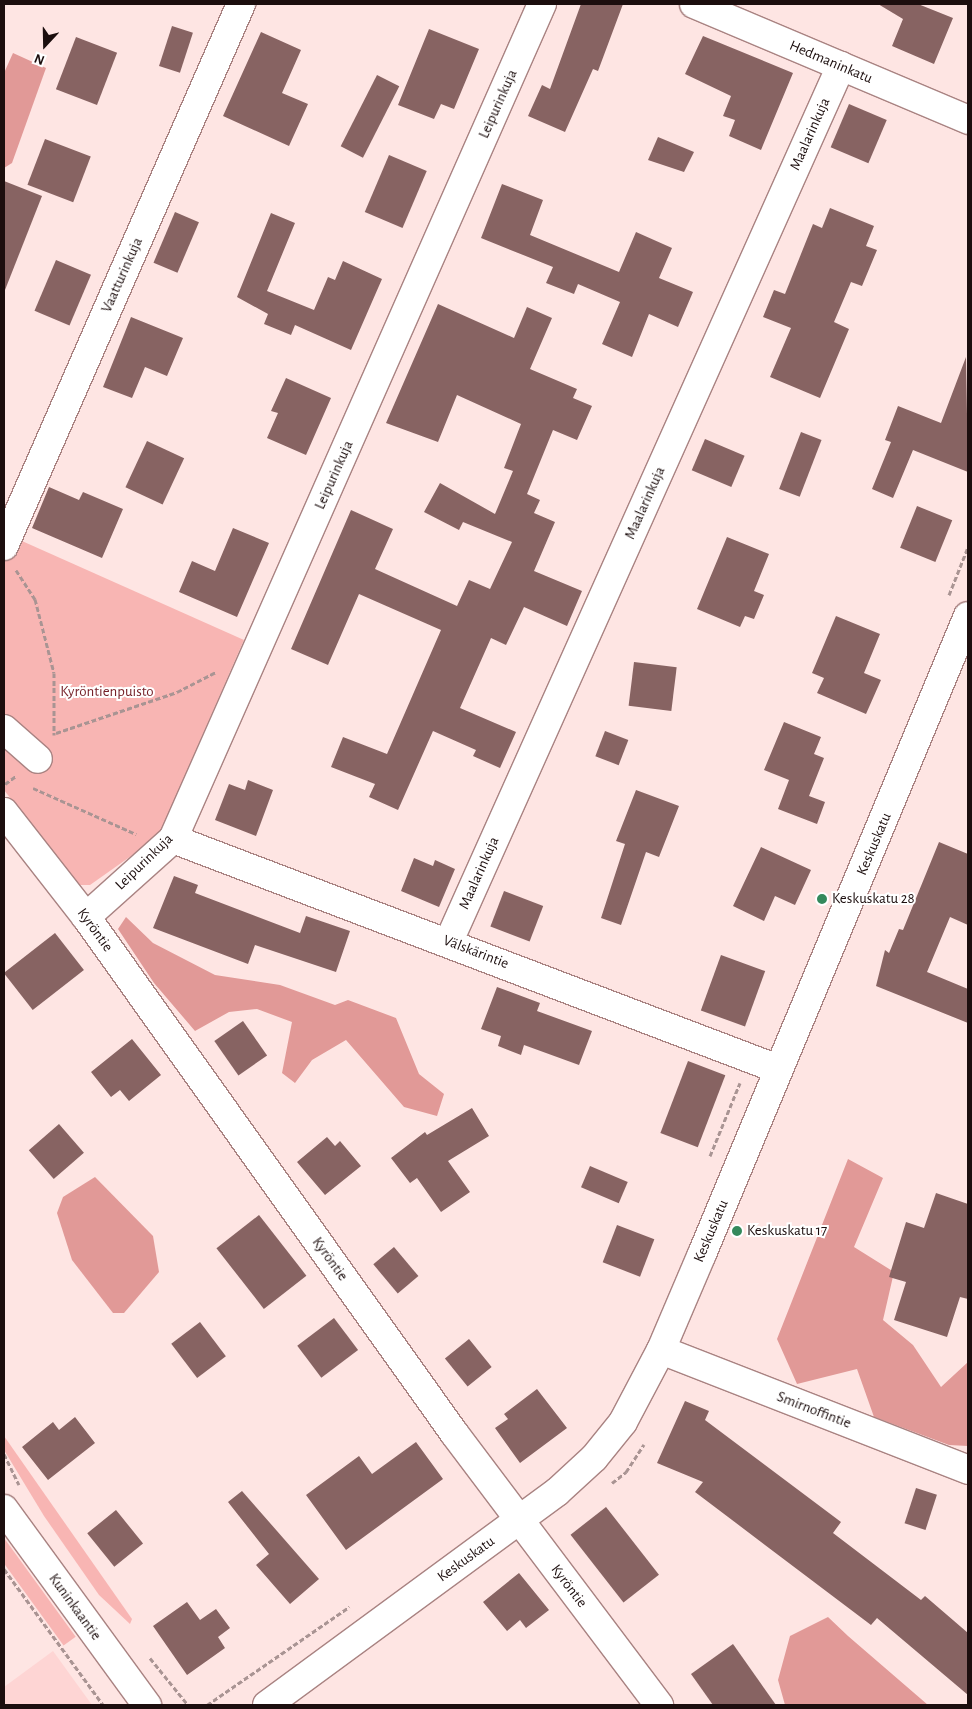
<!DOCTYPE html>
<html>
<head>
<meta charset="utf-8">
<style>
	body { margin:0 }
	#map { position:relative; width:972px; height:1709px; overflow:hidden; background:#fee5e3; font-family:"Alegreya Sans",sans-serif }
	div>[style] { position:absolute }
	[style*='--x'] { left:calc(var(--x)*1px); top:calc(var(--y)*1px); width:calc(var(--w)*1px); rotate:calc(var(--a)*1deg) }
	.built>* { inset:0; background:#fed5d4 }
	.green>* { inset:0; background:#f8b5b3; transform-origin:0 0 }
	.forest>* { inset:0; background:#e19997 }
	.building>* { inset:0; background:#876362; transform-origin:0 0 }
	.path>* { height:3px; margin-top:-1.5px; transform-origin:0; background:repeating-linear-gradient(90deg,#a99493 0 5px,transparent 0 7.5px) }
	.roads { filter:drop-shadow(1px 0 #a98382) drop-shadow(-1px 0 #a98382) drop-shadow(0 1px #a98382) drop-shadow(0 -1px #a98382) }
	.minor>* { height:28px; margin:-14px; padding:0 14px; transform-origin:14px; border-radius:14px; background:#fff }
	.dots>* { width:14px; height:14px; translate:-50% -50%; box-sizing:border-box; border:2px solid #fff; border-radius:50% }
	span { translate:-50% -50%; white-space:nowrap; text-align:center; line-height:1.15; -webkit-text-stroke:4px #fff; paint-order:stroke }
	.street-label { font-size:15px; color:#1c0e0e }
	.park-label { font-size:15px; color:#741f26 }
	.poi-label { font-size:15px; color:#1c0e0e }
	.left { translate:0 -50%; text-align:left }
	.frame { position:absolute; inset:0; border:5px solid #1c0e0e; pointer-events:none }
	.north { position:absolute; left:20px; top:20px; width:50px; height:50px; -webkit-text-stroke:4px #fff; paint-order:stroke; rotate:201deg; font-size:14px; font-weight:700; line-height:20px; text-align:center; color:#1c0e0e }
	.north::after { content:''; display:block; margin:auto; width:18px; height:22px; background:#1c0e0e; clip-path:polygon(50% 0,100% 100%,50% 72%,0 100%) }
</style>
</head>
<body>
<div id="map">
	<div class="built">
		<i style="clip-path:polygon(53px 1651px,92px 1705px,4px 1705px,4px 1687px)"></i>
	</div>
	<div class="green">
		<i style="clip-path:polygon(4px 533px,244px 640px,158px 837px,90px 885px,78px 885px,4px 790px)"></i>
		<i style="clip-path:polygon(4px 1436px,132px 1619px,130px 1624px,99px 1595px,44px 1516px,4px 1450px)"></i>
		<i style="left:4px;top:1538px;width:122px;height:15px;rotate:54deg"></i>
	</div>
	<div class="forest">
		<i style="clip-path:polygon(13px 53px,46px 68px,12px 163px,4px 168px,4px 73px)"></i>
		<i style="clip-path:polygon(126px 917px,153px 943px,215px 975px,280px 985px,335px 1005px,348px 1000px,396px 1018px,419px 1074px,444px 1094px,437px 1116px,404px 1107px,346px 1040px,312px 1060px,295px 1083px,282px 1073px,292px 1022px,257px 1009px,229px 1012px,195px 1031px,154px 983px,118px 929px)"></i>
		<i style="clip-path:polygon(848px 1159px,883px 1178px,854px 1247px,894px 1272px,883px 1320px,913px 1345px,941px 1387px,968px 1362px,968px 1446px,949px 1445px,874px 1417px,857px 1369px,797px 1384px,777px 1339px)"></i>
		<i style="clip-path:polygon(95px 1177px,153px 1236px,159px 1272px,124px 1313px,113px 1313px,72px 1260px,57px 1213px,63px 1197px)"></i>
		<i style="clip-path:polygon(828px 1617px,848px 1636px,928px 1705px,785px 1705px,778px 1680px,790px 1636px)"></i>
	</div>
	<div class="building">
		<i style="clip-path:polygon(581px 4px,623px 4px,598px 71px,593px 69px,565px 132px,528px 116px,542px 85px,550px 89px)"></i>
		<i style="clip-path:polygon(878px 4px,918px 4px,953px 18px,934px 64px,892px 46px,903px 19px)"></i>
		<i style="left:172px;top:26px;width:22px;height:42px;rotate:18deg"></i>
		<i style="clip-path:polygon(429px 29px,479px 49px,454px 109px,441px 104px,434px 119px,398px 105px)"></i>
		<i style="clip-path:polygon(261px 32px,301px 50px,282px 93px,308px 104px,289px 146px,223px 116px)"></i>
		<i style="clip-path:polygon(703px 36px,793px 73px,761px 150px,729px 136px,735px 120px,723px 116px,731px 96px,685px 74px)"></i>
		<i style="left:76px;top:37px;width:44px;height:56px;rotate:21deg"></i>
		<i style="left:377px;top:75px;width:25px;height:80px;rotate:27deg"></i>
		<i style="left:849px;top:104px;width:41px;height:47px;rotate:23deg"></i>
		<i style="clip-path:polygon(658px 137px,694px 152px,684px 172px,648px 160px)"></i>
		<i style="left:45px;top:139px;width:49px;height:49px;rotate:21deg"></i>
		<i style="left:389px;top:155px;width:41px;height:62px;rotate:23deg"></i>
		<i style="clip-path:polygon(4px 181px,42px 196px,5px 290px,4px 290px)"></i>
		<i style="clip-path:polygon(502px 184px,543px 200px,530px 235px,619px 272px,636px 232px,672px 248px,659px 278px,693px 292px,678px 327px,649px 314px,632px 357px,602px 344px,620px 302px,578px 284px,574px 294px,546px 283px,553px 267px,481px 238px)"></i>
		<i style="clip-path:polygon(830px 208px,874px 226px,866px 246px,877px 250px,862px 286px,851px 282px,834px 322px,849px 329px,820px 398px,770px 377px,791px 328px,763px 317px,774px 290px,785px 294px,813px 224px,822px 228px)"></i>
		<i style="left:175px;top:212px;width:26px;height:55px;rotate:23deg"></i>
		<i style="clip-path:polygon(271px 213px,295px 223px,267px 291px,314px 310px,328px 277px,335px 280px,343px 261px,382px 279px,351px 350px,295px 325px,291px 335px,264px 324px,268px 314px,237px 297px)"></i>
		<i style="left:56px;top:260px;width:38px;height:55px;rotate:23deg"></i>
		<i style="clip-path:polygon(438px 304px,514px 338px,527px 307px,552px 318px,530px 369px,577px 389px,573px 398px,592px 406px,577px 440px,553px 430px,527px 494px,540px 500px,534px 513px,555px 522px,534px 571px,582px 591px,567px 626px,524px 607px,506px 645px,491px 638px,460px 708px,516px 732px,500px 768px,473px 756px,476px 750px,433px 731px,398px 810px,369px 797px,375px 784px,331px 767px,343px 737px,387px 754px,441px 630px,359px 594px,328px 665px,291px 649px,351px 510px,393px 529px,375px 569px,457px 606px,469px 580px,490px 589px,512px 542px,463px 522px,459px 530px,424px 512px,440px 483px,495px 514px,513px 471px,504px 468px,521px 424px,457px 395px,438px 442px,386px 423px)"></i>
		<i style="clip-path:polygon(131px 317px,183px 338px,167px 376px,145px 367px,132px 398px,103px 387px)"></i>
		<i style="clip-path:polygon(966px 357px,968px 472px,913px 450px,893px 498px,872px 489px,891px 442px,885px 440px,898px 406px,941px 423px)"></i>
		<i style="clip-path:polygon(286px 378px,331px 398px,306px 455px,267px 438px,278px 413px,271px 411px)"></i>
		<i style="left:801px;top:432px;width:22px;height:61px;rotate:21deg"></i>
		<i style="left:705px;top:439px;width:43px;height:34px;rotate:23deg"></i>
		<i style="left:147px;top:441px;width:41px;height:51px;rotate:25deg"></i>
		<i style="clip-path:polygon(49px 487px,79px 500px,83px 492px,123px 509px,102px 558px,32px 528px)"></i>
		<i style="left:917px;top:506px;width:38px;height:45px;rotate:22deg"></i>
		<i style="clip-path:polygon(233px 528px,269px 543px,237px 617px,179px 592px,192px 561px,215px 571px)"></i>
		<i style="clip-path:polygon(727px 537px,769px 554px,754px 591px,764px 595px,754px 619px,745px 616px,740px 627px,697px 609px)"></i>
		<i style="clip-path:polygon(836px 616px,880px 634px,864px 673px,881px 680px,866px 714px,817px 693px,824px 678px,812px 673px)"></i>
		<i style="left:634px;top:662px;width:43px;height:44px;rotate:7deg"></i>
		<i style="clip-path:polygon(784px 722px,821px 737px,814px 754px,824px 758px,809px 796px,825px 802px,817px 824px,778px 809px,789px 780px,764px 770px)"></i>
		<i style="left:605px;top:731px;width:25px;height:27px;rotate:21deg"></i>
		<i style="clip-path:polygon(248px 780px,273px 790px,256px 836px,215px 820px,229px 784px,245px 790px)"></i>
		<i style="clip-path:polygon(636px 790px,679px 806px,659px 857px,646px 852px,621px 925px,601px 918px,625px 844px,616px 841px)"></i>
		<i style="clip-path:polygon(939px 842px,968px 854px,968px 925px,950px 917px,927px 972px,968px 989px,968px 1023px,876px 986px,885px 950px,889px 953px,899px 929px,903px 930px)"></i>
		<i style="clip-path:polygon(761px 847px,811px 870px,795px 905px,775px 896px,764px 921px,733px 906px)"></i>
		<i style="clip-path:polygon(414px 858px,433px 866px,435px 860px,455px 869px,439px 907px,401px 891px)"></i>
		<i style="clip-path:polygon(174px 876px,198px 885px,195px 893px,300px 933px,306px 916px,350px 931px,336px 972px,255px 945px,248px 964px,153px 928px)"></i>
		<i style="left:504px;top:891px;width:42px;height:38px;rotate:21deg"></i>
		<i style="left:55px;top:933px;width:47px;height:65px;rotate:52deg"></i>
		<i style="left:721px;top:955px;width:47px;height:59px;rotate:20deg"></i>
		<i style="clip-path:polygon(497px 987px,540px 1003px,537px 1011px,592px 1031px,579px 1065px,524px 1045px,521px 1055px,498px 1046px,501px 1036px,481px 1029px)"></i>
		<i style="left:243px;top:1021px;width:42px;height:35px;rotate:55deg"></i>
		<i style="clip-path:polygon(132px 1039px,161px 1075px,129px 1101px,120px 1090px,111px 1097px,91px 1072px)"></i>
		<i style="left:688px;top:1061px;width:40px;height:77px;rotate:21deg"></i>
		<i style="clip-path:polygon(472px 1108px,489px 1136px,448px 1161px,470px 1192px,441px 1212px,417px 1178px,410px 1183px,391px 1158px,425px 1132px,427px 1135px)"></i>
		<i style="left:59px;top:1124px;width:38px;height:40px;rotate:49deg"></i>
		<i style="clip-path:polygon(327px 1137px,335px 1146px,340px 1141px,361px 1166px,325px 1195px,297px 1162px)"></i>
		<i style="left:590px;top:1166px;width:41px;height:23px;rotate:23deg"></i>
		<i style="clip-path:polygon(936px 1193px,968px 1204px,968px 1299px,960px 1297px,947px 1337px,894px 1320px,906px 1282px,889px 1277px,906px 1222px,924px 1228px)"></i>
		<i style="left:259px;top:1215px;width:77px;height:54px;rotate:52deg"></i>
		<i style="left:617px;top:1225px;width:40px;height:40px;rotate:21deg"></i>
		<i style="left:394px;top:1247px;width:38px;height:27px;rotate:50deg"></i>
		<i style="left:334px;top:1318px;width:40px;height:46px;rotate:53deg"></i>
		<i style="left:200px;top:1322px;width:43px;height:36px;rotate:53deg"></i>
		<i style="left:469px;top:1339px;width:36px;height:31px;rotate:51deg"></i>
		<i style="clip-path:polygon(537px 1389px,567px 1428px,520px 1463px,495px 1428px,508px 1419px,504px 1414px)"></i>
		<i style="clip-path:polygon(685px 1401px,709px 1411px,705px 1420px,841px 1522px,833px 1533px,921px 1600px,925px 1596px,968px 1633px,968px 1695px,877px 1618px,871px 1625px,695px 1492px,703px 1482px,657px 1463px)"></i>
		<i style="clip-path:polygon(75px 1417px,95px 1443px,48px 1480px,22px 1447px,53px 1422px,59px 1430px)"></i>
		<i style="clip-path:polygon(416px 1442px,443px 1479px,346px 1550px,306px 1495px,359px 1456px,372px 1474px)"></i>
		<i style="left:916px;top:1488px;width:22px;height:37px;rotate:18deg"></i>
		<i style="clip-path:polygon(242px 1491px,319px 1579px,290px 1604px,256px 1565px,269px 1554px,228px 1502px)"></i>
		<i style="left:606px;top:1507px;width:86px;height:45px;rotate:52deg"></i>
		<i style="left:116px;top:1510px;width:43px;height:37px;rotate:51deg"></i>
		<i style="clip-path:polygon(519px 1573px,549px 1610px,526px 1628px,520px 1620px,507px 1631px,483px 1602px)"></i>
		<i style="clip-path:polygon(187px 1602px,200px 1620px,216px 1609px,230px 1628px,218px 1637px,225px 1648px,187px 1675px,153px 1626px)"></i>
		<i style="clip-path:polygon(733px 1644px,776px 1705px,713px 1705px,691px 1674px)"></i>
	</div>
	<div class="path">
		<i style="--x:16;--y:570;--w:35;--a:57"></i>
		<i style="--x:35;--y:599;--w:76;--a:75.6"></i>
		<i style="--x:54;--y:673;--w:62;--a:90"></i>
		<i style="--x:949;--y:595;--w:52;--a:-68.4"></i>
		<i style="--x:56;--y:733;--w:128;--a:-18.7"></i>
		<i style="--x:177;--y:692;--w:44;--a:-27.1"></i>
		<i style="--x:5;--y:784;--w:14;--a:-36"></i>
		<i style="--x:33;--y:788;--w:113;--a:24.1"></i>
		<i style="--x:710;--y:1156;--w:79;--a:-67.7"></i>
		<i style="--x:4;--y:1454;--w:34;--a:64"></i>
		<i style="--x:612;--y:1483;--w:18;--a:-38"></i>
		<i style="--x:626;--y:1472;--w:33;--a:-57"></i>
		<i style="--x:4;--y:1569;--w:168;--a:53.9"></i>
		<i style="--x:150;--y:1658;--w:60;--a:51"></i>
		<i style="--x:207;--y:1705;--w:173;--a:-34.6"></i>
	</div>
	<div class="roads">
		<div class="minor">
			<i style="--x:694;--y:4;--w:298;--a:22.9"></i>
			<i style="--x:4;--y:546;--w:592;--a:-66.38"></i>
			<i style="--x:4;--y:729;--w:45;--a:41.4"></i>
			<i style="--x:4;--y:812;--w:133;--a:52"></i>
			<i style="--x:86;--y:917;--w:634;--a:54.5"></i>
			<i style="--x:454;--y:1433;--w:341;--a:53"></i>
			<i style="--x:173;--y:839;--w:647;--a:20.82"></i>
			<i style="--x:86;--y:917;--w:117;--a:-41.9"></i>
			<i style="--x:173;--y:839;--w:913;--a:-66.16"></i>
			<i style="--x:449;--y:941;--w:959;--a:-65.87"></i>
			<i style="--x:661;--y:1350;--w:330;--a:21.3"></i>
			<i style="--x:4;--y:1509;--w:243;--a:53.9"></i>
			<i style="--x:267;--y:1705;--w:360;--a:-36.3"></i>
			<i style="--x:557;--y:1492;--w:50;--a:-42.6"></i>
			<i style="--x:594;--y:1458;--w:46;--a:-51.1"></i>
			<i style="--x:623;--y:1422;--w:81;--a:-62.2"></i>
			<i style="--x:661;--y:1350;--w:104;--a:-66.9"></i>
			<i style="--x:702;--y:1254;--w:691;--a:-67.37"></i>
		</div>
	</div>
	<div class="dots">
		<i style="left:822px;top:899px;background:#34895c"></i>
		<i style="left:737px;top:1231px;background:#34895c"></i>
	</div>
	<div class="street-label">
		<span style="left:831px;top:62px;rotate:23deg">Hedmaninkatu</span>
		<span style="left:498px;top:104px;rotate:-66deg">Leipurinkuja</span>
		<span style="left:810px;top:134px;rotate:-66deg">Maalarinkuja</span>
		<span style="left:122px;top:275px;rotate:-66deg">Vaatturinkuja</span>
		<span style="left:334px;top:475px;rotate:-66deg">Leipurinkuja</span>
		<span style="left:645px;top:503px;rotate:-66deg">Maalarinkuja</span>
		<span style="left:874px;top:844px;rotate:-67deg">Keskuskatu</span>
		<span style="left:144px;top:862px;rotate:-44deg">Leipurinkuja</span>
		<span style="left:479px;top:873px;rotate:-66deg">Maalarinkuja</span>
		<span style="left:95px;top:930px;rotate:54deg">Kyröntie</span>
		<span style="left:476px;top:952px;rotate:21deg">Välskärintie</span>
		<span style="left:711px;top:1231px;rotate:-67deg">Keskuskatu</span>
		<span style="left:330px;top:1259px;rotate:54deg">Kyröntie</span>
		<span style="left:814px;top:1410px;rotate:21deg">Smirnoffintie</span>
		<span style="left:466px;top:1559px;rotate:-36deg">Keskuskatu</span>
		<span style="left:569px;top:1586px;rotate:53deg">Kyröntie</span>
		<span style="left:75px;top:1607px;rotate:54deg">Kuninkaantie</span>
	</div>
	<div class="park-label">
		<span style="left:107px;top:692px">Kyröntienpuisto</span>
	</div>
	<div class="poi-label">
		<span class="left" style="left:832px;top:899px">Keskuskatu 28</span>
		<span class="left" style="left:747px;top:1231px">Keskuskatu 17</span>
	</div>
	<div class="frame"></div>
	<div class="north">N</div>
</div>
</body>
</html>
